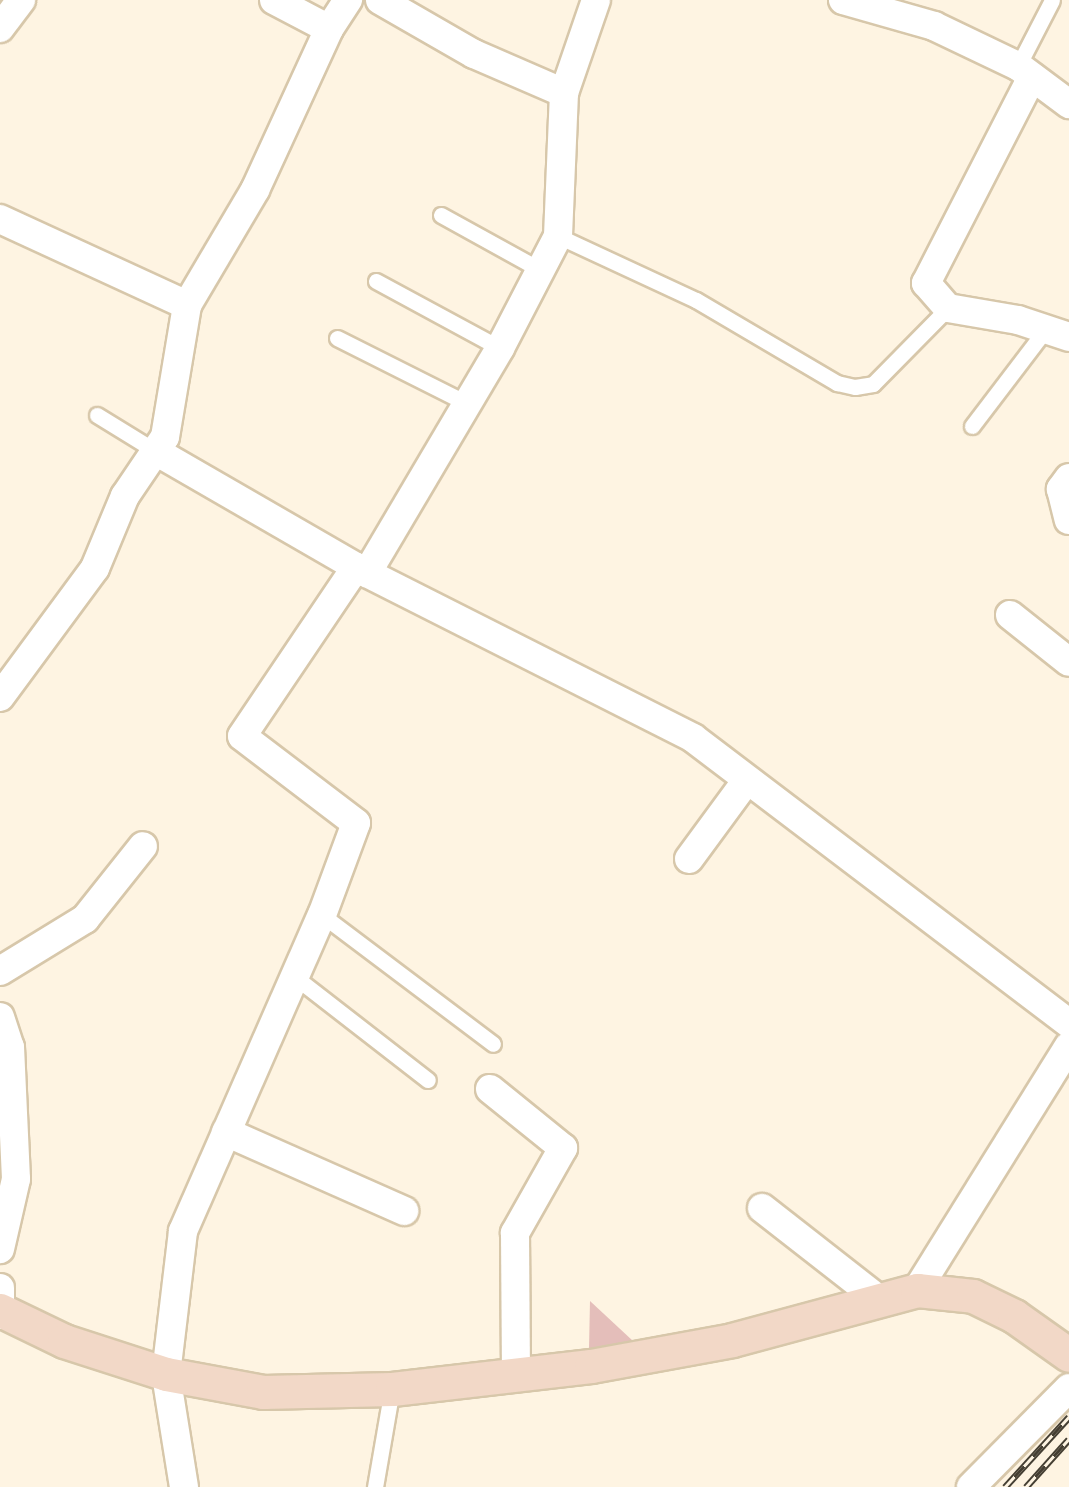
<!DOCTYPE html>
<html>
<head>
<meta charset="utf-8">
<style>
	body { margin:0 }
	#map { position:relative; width:1069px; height:1487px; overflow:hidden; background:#fef4e2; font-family:"Fira Sans",sans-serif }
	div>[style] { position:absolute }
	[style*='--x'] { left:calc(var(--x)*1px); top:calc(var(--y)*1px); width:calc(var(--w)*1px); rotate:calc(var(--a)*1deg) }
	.green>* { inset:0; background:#e4beba }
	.roads { filter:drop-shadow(2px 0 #d7c7aa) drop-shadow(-2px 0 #d7c7aa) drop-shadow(0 2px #d7c7aa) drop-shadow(0 -2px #d7c7aa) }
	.lane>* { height:15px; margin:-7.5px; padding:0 7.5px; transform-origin:7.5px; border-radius:7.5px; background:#fff }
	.street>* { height:28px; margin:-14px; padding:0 14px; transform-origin:14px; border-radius:14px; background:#fff }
	.secondary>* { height:33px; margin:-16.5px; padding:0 16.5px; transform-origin:16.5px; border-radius:16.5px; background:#f2d8c7 }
	.rail>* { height:7px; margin-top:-3.5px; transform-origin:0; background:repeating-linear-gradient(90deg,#fef4e2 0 14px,#453f33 0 28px); box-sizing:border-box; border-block:2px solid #453f33 }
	span { translate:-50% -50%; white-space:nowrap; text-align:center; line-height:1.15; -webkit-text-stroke:4.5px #fef4e2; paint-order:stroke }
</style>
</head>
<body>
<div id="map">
	<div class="green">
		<i style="clip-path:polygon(590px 1301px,633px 1341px,589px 1349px)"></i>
	</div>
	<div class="roads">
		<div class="lane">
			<i style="--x:1018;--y:66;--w:74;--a:-62.7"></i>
			<i style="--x:441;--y:215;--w:112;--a:28.9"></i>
			<i style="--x:558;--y:236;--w:152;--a:24.9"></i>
			<i style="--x:696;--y:300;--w:164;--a:30.5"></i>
			<i style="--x:837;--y:383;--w:18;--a:13"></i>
			<i style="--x:855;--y:387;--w:18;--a:-9"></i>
			<i style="--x:873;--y:384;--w:107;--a:-45.4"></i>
			<i style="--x:376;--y:281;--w:141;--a:28.4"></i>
			<i style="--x:337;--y:338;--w:147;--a:26.7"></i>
			<i style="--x:97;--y:415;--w:70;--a:31.7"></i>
			<i style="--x:972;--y:426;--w:122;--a:-52.7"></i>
			<i style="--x:322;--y:915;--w:214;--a:37"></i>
			<i style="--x:295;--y:977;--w:168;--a:37.8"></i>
			<i style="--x:375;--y:1487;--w:99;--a:-80.2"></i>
		</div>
		<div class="street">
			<i style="--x:274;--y:0;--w:62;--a:27.8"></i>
			<i style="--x:380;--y:0;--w:108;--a:29.9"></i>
			<i style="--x:474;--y:54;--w:98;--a:23.4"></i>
			<i style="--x:843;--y:0;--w:95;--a:15.9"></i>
			<i style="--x:934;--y:26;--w:93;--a:25.5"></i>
			<i style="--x:1018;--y:66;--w:64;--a:36.7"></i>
			<i style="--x:0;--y:28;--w:35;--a:-53"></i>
			<i style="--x:1032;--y:77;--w:232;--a:117.2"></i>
			<i style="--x:926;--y:283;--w:33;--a:49"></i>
			<i style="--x:948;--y:308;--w:71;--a:9.7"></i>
			<i style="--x:1018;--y:320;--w:54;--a:18.4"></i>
			<i style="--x:0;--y:219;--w:206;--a:24.7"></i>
			<i style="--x:157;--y:452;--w:242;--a:30"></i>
			<i style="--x:367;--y:573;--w:365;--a:26.8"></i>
			<i style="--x:693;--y:738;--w:472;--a:37.2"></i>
			<i style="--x:1069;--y:478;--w:14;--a:126"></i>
			<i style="--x:1061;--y:489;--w:32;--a:76"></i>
			<i style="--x:367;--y:573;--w:261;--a:-59.4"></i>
			<i style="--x:500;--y:348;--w:126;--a:-62.6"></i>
			<i style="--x:558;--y:236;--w:143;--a:-87.6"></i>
			<i style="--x:564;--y:93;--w:98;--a:-71"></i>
			<i style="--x:1010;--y:615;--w:75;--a:38.5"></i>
			<i style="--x:0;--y:697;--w:160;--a:-53.6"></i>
			<i style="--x:95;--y:568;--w:78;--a:-67.4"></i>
			<i style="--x:125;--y:496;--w:71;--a:-55.9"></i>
			<i style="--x:165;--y:437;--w:134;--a:-80.5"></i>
			<i style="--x:187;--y:305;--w:134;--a:-59.4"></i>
			<i style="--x:255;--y:190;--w:177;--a:-65.3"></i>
			<i style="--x:329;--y:29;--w:35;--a:-57"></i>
			<i style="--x:689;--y:859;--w:98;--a:-53.7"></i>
			<i style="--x:0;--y:971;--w:100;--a:-31.5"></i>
			<i style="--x:85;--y:919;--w:93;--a:-51.5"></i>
			<i style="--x:0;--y:1017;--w:32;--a:72"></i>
			<i style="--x:10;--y:1047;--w:132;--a:87.4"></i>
			<i style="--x:16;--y:1179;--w:72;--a:102.9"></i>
			<i style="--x:490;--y:1089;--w:94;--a:38.9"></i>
			<i style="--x:563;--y:1148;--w:98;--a:119.5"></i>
			<i style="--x:515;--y:1233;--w:143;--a:89.6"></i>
			<i style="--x:226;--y:1132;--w:195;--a:23.9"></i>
			<i style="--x:762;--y:1208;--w:146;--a:38"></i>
			<i style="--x:0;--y:1288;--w:27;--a:90"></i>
			<i style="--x:917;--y:1290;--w:287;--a:-58.1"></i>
			<i style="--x:184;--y:1487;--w:114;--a:-99.1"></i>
			<i style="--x:166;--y:1374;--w:144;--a:-83.2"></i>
			<i style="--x:183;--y:1231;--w:345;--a:-66.3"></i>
			<i style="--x:322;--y:915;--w:98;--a:-69.7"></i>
			<i style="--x:356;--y:823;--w:143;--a:-142.7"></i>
			<i style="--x:242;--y:736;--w:204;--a:-56"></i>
			<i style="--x:971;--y:1487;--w:139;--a:-45.3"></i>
		</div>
		<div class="secondary">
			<i style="--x:0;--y:1310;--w:71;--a:25.8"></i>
			<i style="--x:64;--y:1341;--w:107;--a:17.9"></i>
			<i style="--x:166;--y:1374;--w:99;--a:10.5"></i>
			<i style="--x:263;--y:1392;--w:129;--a:-1.3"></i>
			<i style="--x:392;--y:1389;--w:200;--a:-6.6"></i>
			<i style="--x:591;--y:1366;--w:143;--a:-10.4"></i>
			<i style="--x:732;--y:1340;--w:192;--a:-15.1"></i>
			<i style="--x:917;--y:1290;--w:56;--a:6.1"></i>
			<i style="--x:973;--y:1296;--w:46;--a:26"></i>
			<i style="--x:1014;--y:1316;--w:67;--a:35.3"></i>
		</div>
	</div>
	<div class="rail">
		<i style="--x:1005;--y:1487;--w:95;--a:-47.6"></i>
		<i style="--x:1026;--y:1487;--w:64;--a:-48.1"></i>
	</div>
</div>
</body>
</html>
